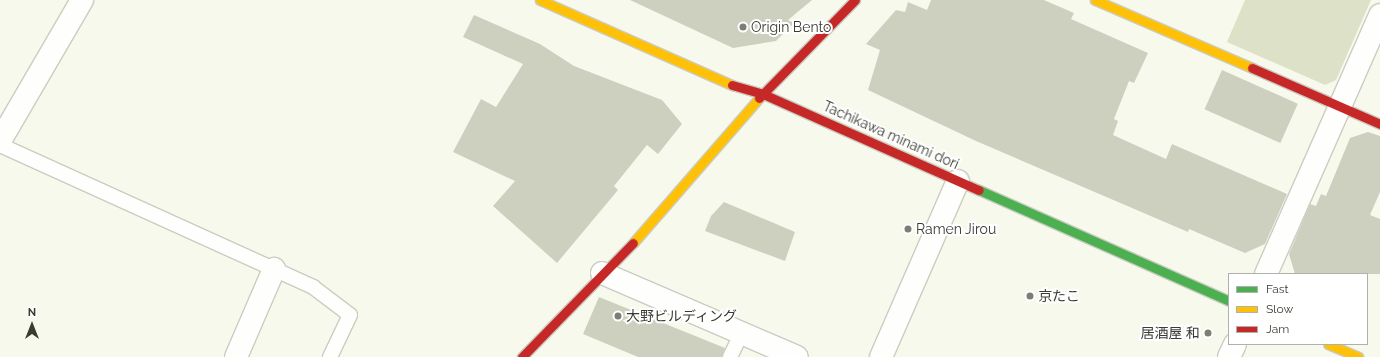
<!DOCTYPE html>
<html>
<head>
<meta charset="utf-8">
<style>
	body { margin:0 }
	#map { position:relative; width:1380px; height:357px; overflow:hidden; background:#f7f9ec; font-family:Raleway,"Noto Sans JP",sans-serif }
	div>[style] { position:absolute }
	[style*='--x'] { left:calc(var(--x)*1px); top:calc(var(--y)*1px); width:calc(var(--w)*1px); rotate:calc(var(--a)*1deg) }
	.green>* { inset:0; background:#dde1c7 }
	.building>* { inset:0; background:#ced0bf; transform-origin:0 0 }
	.roads { filter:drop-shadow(1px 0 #cbccc2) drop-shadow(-1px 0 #cbccc2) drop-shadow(0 1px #cbccc2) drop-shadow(0 -1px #cbccc2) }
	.lane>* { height:14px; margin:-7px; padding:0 7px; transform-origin:7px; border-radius:7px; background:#fefefc }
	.street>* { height:22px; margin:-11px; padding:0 11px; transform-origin:11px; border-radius:11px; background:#fefefc }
	.fast>* { height:9px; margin:-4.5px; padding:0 4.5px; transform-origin:4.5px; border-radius:4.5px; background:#4caf50 }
	.slow>* { height:9px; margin:-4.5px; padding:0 4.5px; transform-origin:4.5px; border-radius:4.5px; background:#ffc107 }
	.jam>* { height:9px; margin:-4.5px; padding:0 4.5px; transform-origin:4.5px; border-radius:4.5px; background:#c62828 }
	.dots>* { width:11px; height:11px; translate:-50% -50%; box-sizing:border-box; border:2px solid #fff; border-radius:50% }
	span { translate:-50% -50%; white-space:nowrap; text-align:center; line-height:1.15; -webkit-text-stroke:4px #fff; paint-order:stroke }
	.poi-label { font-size:14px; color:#3a3b32 }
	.left { translate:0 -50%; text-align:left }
	.right { translate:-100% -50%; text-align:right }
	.street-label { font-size:14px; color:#3a3b32 }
	.legend { position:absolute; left:1228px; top:273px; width:140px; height:72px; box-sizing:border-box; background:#fff; border:1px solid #b0b1ad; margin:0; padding:5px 7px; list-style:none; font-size:12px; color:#3a3b32 }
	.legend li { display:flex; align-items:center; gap:8px; height:20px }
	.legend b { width:20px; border:1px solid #b0b1ad }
	.north { position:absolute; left:12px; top:305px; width:40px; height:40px; -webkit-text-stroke:3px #fff; paint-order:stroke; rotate:0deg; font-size:11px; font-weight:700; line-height:16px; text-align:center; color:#3a3b32 }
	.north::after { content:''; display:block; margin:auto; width:14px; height:18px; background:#3a3b32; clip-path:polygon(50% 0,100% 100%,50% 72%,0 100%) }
</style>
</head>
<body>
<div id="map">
	<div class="green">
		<i style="clip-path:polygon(1245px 0,1371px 0,1336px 80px,1325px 85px,1227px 42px)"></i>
	</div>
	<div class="building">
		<i style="clip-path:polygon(630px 0,812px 0,788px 20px,794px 23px,776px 41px,733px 48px)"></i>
		<i style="clip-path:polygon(931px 0,1044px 0,1074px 13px,1071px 19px,1148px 53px,1134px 83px,1129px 81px,1114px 119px,1118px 121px,1113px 135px,1166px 159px,1172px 144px,1287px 194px,1265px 244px,1245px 253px,1189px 229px,1188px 232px,976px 141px,868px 90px,880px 50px,866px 44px,896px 10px,905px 12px,908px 2px,927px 10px)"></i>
		<i style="clip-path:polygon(474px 15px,540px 44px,574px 66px,662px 100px,682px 124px,658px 154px,647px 145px,614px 186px,618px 190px,557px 263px,493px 206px,515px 181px,453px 152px,481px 99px,496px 107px,523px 64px,463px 37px)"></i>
		<i style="left:1222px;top:70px;width:83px;height:43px;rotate:24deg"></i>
		<i style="clip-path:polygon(1368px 132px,1380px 136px,1380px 192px,1370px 215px,1380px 219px,1380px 274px,1295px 274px,1289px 254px,1310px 204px,1316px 206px,1321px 194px,1326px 196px,1350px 138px)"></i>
		<i style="clip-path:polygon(724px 202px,795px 232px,785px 261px,705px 231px,711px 216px)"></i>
		<i style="clip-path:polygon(599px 297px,725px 348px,722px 357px,638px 357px,583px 334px)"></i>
	</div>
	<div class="roads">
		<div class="lane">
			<i style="--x:0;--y:145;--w:344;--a:24.4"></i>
			<i style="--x:313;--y:287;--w:46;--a:37.1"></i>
			<i style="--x:350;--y:315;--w:47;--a:115.5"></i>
			<i style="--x:730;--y:357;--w:28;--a:-64"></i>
		</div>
		<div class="street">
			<i style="--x:0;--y:141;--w:163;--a:-59.8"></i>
			<i style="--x:602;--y:273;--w:212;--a:23.3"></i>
			<i style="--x:1266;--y:274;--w:283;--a:-66.2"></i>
			<i style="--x:236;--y:357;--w:96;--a:-66.6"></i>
			<i style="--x:881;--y:357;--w:192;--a:-66.4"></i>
			<i style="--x:1229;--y:357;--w:14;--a:-65"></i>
		</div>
		<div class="fast">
			<i style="--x:979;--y:190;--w:274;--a:23.9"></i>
		</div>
		<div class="slow">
			<i style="--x:540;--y:0;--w:210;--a:23.9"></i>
			<i style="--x:1095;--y:0;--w:171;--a:23.4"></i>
			<i style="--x:633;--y:243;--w:192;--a:-49"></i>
			<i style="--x:1328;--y:344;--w:33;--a:23"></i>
		</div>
		<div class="jam">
			<i style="--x:1252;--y:68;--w:140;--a:23.6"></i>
			<i style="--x:732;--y:85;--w:32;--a:16"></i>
			<i style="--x:763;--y:94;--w:236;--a:24"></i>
			<i style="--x:759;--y:98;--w:137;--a:-45.6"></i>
			<i style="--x:522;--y:357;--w:159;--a:-45.8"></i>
		</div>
	</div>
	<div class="dots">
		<i style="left:743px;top:27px;background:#7c7e73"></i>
		<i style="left:908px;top:229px;background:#7c7e73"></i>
		<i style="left:1030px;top:296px;background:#7c7e73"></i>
		<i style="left:618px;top:316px;background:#7c7e73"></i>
		<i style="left:1208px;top:333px;background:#7c7e73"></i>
	</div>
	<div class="poi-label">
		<span class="left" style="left:751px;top:27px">Origin Bento</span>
		<span class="left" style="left:916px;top:229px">Ramen Jirou</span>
		<span class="left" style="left:1038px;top:296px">京たこ</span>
		<span class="left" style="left:626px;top:316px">大野ビルディング</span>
		<span class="right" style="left:1200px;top:333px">居酒屋 和</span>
	</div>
	<div class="street-label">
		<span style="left:891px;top:135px;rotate:24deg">Tachikawa minami dori</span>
	</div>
	<ul class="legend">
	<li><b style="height:5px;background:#4caf50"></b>Fast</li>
	<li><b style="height:5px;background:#ffc107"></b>Slow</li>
	<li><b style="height:5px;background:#c62828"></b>Jam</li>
	</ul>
	<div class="north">N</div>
</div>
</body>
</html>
